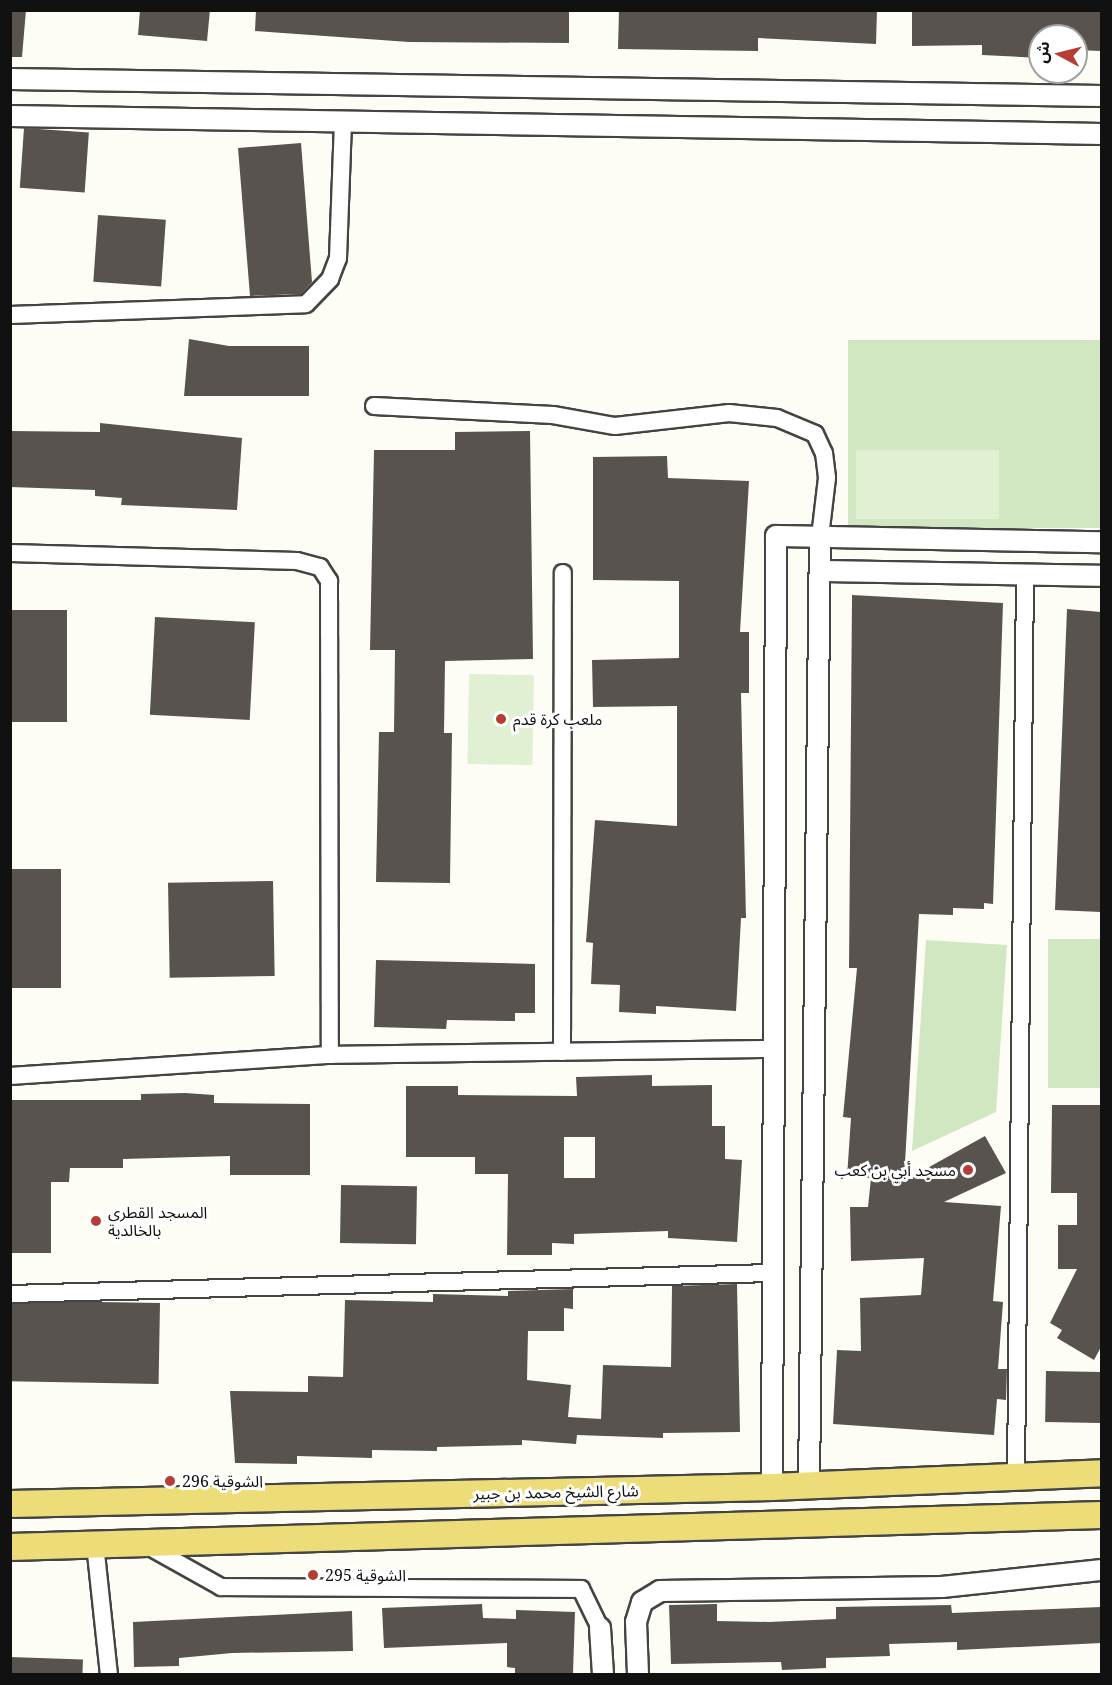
<!DOCTYPE html>
<html>
<head>
<meta charset="utf-8">
<style>
	body { margin:0 }
	#map { position:relative; width:1112px; height:1685px; overflow:hidden; background:#fefdf5; font-family:"Noto Serif","Noto Sans Arabic",serif }
	div>[style] { position:absolute }
	[style*='--x'] { left:calc(var(--x)*1px); top:calc(var(--y)*1px); width:calc(var(--w)*1px); rotate:calc(var(--a)*1deg) }
	.green>* { inset:0; background:#d0e7c1; transform-origin:0 0 }
	.pitch>* { inset:0; background:#e1efd2; transform-origin:0 0 }
	.building>* { inset:0; background:#58534e; transform-origin:0 0 }
	.roads { filter:drop-shadow(2px 0 #444) drop-shadow(-2px 0 #444) drop-shadow(0 2px #444) drop-shadow(0 -2px #444) }
	.minor>* { height:16px; margin:-8px; padding:0 8px; transform-origin:8px; border-radius:8px; background:#fff }
	.tertiary>* { height:20px; margin:-10px; padding:0 10px; transform-origin:10px; border-radius:10px; background:#fff }
	.primary>* { height:26px; margin:-13px; padding:0 13px; transform-origin:13px; border-radius:13px; background:#ecdd78 }
	.dots>* { width:16px; height:16px; translate:-50% -50%; box-sizing:border-box; border:3px solid #fff; border-radius:50% }
	span { translate:-50% -50%; white-space:nowrap; text-align:center; line-height:1.15; -webkit-text-stroke:6px #fff; paint-order:stroke }
	.poi-label { font-size:16px; color:#111 }
	.left { translate:0 -50%; text-align:left }
	.right { translate:-100% -50%; text-align:right }
	.street-label { font-size:16px; color:#111 }
	.frame { position:absolute; inset:0; border:12px solid #111; pointer-events:none }
	.north { position:absolute; left:1028px; top:24px; width:60px; height:60px; box-sizing:border-box; background:#fff; border:2px solid #a0a0a0; border-radius:50%; rotate:277deg; font-size:16px; font-weight:700; line-height:24px; text-align:center; color:#111 }
	.north::after { content:''; display:block; margin:auto; width:21px; height:27px; background:#b53d35; clip-path:polygon(50% 0,100% 100%,50% 72%,0 100%) }
</style>
</head>
<body>
<div id="map">
	<div class="green">
		<i style="left:848px;top:340px;width:253px;height:188px"></i>
		<i style="left:1101px;top:939px;width:149px;height:53px;rotate:90deg"></i>
		<i style="clip-path:polygon(926px 940px,1007px 945px,996px 1112px,912px 1151px)"></i>
	</div>
	<div class="pitch">
		<i style="left:856px;top:450px;width:143px;height:69px"></i>
		<i style="left:469px;top:674px;width:65px;height:90px;rotate:1deg"></i>
	</div>
	<div class="building">
		<i style="clip-path:polygon(10px 10px,26px 10px,22px 57px,10px 57px)"></i>
		<i style="clip-path:polygon(140px 10px,210px 10px,207px 41px,138px 35px)"></i>
		<i style="clip-path:polygon(256px 10px,569px 10px,569px 43px,409px 42px,255px 31px)"></i>
		<i style="clip-path:polygon(619px 10px,877px 10px,876px 44px,758px 38px,758px 51px,618px 49px)"></i>
		<i style="clip-path:polygon(912px 10px,1101px 10px,1101px 51px,1076px 50px,1076px 36px,1040px 36px,1040px 58px,982px 55px,982px 45px,912px 46px)"></i>
		<i style="left:24px;top:128px;width:65px;height:60px;rotate:4deg"></i>
		<i style="clip-path:polygon(301px 143px,312px 282px,301px 294px,250px 296px,238px 148px)"></i>
		<i style="left:98px;top:215px;width:68px;height:67px;rotate:4deg"></i>
		<i style="clip-path:polygon(189px 339px,229px 346px,309px 346px,309px 396px,184px 396px)"></i>
		<i style="clip-path:polygon(100px 423px,242px 438px,237px 510px,121px 505px,122px 498px,95px 496px,95px 490px,10px 487px,10px 431px,100px 432px)"></i>
		<i style="clip-path:polygon(530px 431px,533px 659px,445px 661px,444px 733px,452px 733px,450px 883px,376px 882px,379px 732px,394px 732px,395px 650px,370px 650px,374px 450px,455px 450px,455px 432px)"></i>
		<i style="clip-path:polygon(667px 456px,668px 478px,749px 481px,740px 632px,749px 632px,749px 693px,741px 693px,746px 918px,741px 918px,736px 1011px,656px 1006px,656px 1014px,619px 1012px,620px 985px,591px 984px,593px 943px,586px 942px,595px 820px,677px 826px,677px 706px,593px 707px,592px 660px,679px 658px,679px 581px,593px 580px,593px 457px)"></i>
		<i style="clip-path:polygon(852px 595px,1003px 603px,993px 904px,984px 903px,984px 909px,953px 908px,953px 915px,919px 914px,904px 1181px,985px 1136px,1006px 1173px,944px 1202px,1001px 1206px,993px 1301px,1003px 1302px,998px 1369px,1007px 1369px,1006px 1400px,997px 1399px,994px 1435px,833px 1424px,837px 1350px,861px 1351px,860px 1298px,921px 1295px,924px 1258px,851px 1261px,850px 1207px,868px 1207px,871px 1178px,847px 1177px,851px 1118px,843px 1117px,857px 968px,849px 968px)"></i>
		<i style="clip-path:polygon(1067px 609px,1101px 612px,1101px 912px,1055px 910px)"></i>
		<i style="left:10px;top:610px;width:57px;height:112px"></i>
		<i style="left:155px;top:617px;width:100px;height:98px;rotate:3deg"></i>
		<i style="left:61px;top:869px;width:119px;height:51px;rotate:90deg"></i>
		<i style="left:273px;top:881px;width:95px;height:105px;rotate:89deg"></i>
		<i style="clip-path:polygon(376px 960px,535px 964px,535px 1013px,515px 1013px,515px 1021px,447px 1020px,446px 1029px,374px 1027px)"></i>
		<i style="clip-path:polygon(evenodd,652px 1075px,652px 1086px,712px 1085px,712px 1126px,725px 1126px,725px 1159px,742px 1160px,737px 1242px,668px 1238px,668px 1231px,574px 1234px,574px 1244px,552px 1243px,552px 1255px,507px 1255px,508px 1174px,475px 1174px,475px 1157px,406px 1157px,406px 1086px,458px 1086px,458px 1095px,577px 1096px,576px 1077px,652px 1075px,564px 1137px,595px 1137px,595px 1178px,564px 1178px,564px 1137px)"></i>
		<i style="clip-path:polygon(185px 1093px,214px 1095px,214px 1103px,310px 1104px,310px 1175px,230px 1175px,230px 1156px,123px 1159px,123px 1168px,70px 1168px,69px 1182px,51px 1182px,51px 1253px,10px 1253px,10px 1100px,141px 1100px,141px 1094px)"></i>
		<i style="clip-path:polygon(1052px 1105px,1101px 1105px,1101px 1347px,1094px 1360px,1057px 1338px,1062px 1330px,1050px 1323px,1077px 1269px,1058px 1269px,1058px 1225px,1077px 1225px,1077px 1193px,1051px 1193px)"></i>
		<i style="left:341px;top:1185px;width:76px;height:58px;rotate:1deg"></i>
		<i style="clip-path:polygon(737px 1284px,740px 1432px,663px 1433px,663px 1438px,577px 1435px,576px 1444px,522px 1440px,522px 1445px,437px 1447px,437px 1451px,372px 1450px,372px 1458px,297px 1456px,297px 1464px,235px 1463px,230px 1391px,308px 1392px,308px 1376px,343px 1377px,345px 1300px,433px 1302px,433px 1294px,508px 1296px,508px 1291px,573px 1289px,573px 1309px,564px 1308px,564px 1331px,528px 1331px,527px 1380px,571px 1385px,568px 1417px,601px 1419px,603px 1365px,671px 1367px,672px 1286px)"></i>
		<i style="left:160px;top:1303px;width:81px;height:150px;rotate:91deg"></i>
		<i style="left:1046px;top:1371px;width:55px;height:51px;rotate:1deg"></i>
		<i style="clip-path:polygon(482px 1604px,483px 1618px,516px 1619px,516px 1610px,575px 1612px,573px 1674px,515px 1674px,515px 1668px,507px 1667px,507px 1643px,384px 1648px,382px 1608px)"></i>
		<i style="clip-path:polygon(717px 1604px,717px 1621px,769px 1622px,836px 1619px,836px 1607px,951px 1605px,952px 1613px,1101px 1607px,1101px 1643px,957px 1650px,957px 1642px,889px 1644px,890px 1656px,826px 1658px,826px 1668px,782px 1670px,781px 1662px,671px 1664px,669px 1605px)"></i>
		<i style="clip-path:polygon(352px 1611px,353px 1651px,232px 1653px,179px 1658px,179px 1666px,134px 1667px,133px 1622px)"></i>
		<i style="left:10px;top:1657px;width:73px;height:17px;rotate:2deg"></i>
	</div>
	<div class="roads">
		<div class="minor">
			<i style="--x:10;--y:315;--w:296;--a:-2.1"></i>
			<i style="--x:306;--y:304;--w:35;--a:-46"></i>
			<i style="--x:330;--y:279;--w:22;--a:-69"></i>
			<i style="--x:338;--y:258;--w:137;--a:-87.9"></i>
			<i style="--x:374;--y:406;--w:179;--a:2.9"></i>
			<i style="--x:553;--y:415;--w:63;--a:10.1"></i>
			<i style="--x:615;--y:426;--w:115;--a:-6.5"></i>
			<i style="--x:729;--y:413;--w:48;--a:5.9"></i>
			<i style="--x:777;--y:418;--w:41;--a:22.8"></i>
			<i style="--x:815;--y:434;--w:21;--a:65"></i>
			<i style="--x:824;--y:453;--w:25;--a:83"></i>
			<i style="--x:827;--y:478;--w:59;--a:96.8"></i>
			<i style="--x:10;--y:553;--w:287;--a:1.6"></i>
			<i style="--x:297;--y:561;--w:24;--a:15"></i>
			<i style="--x:320;--y:567;--w:17;--a:57"></i>
			<i style="--x:329;--y:581;--w:474;--a:89.9"></i>
			<i style="--x:562;--y:1052;--w:479;--a:-89.9"></i>
			<i style="--x:10;--y:1076;--w:321;--a:-3.8"></i>
			<i style="--x:330;--y:1055;--w:443;--a:-0.8"></i>
			<i style="--x:10;--y:1294;--w:762;--a:-1.58"></i>
			<i style="--x:1016;--y:1477;--w:902;--a:-89.43"></i>
			<i style="--x:95;--y:1544;--w:131;--a:83.9"></i>
			<i style="--x:146;--y:1545;--w:86;--a:29.2"></i>
			<i style="--x:221;--y:1587;--w:360;--a:0.3"></i>
			<i style="--x:581;--y:1589;--w:43;--a:64"></i>
		</div>
		<div class="tertiary">
			<i style="--x:10;--y:79;--w:1092;--a:0.89"></i>
			<i style="--x:10;--y:116;--w:1092;--a:0.94"></i>
			<i style="--x:820;--y:571;--w:282;--a:1"></i>
			<i style="--x:809;--y:1486;--w:949;--a:-89.34"></i>
			<i style="--x:772;--y:1487;--w:951;--a:-89.76"></i>
			<i style="--x:776;--y:536;--w:326;--a:1.1"></i>
			<i style="--x:600;--y:1628;--w:46;--a:86.3"></i>
			<i style="--x:638;--y:1674;--w:52;--a:-92.2"></i>
			<i style="--x:636;--y:1622;--w:21;--a:-73"></i>
			<i style="--x:642;--y:1602;--w:21;--a:-31"></i>
			<i style="--x:660;--y:1591;--w:282;--a:-0.8"></i>
			<i style="--x:942;--y:1587;--w:161;--a:-6.1"></i>
		</div>
		<div class="primary">
			<i style="--x:10;--y:1504;--w:762;--a:-1.28"></i>
			<i style="--x:772;--y:1487;--w:330;--a:-2.4"></i>
			<i style="--x:10;--y:1547;--w:1092;--a:-1.68"></i>
		</div>
	</div>
	<div class="dots">
		<i style="left:501px;top:719px;background:#b53d35"></i>
		<i style="left:968px;top:1170px;background:#b53d35"></i>
		<i style="left:96px;top:1221px;background:#b53d35"></i>
		<i style="left:170px;top:1481px;background:#b53d35"></i>
		<i style="left:313px;top:1575px;background:#b53d35"></i>
	</div>
	<div class="poi-label">
		<span class="left" style="left:513px;top:719px">ملعب كرة قدم</span>
		<span class="right" style="left:956px;top:1170px">مسجد أبي بن كعب</span>
		<span class="left" style="left:108px;top:1221px">المسجد القطري<br>بالخالدية</span>
		<span class="left" style="left:182px;top:1481px">الشوقية 296</span>
		<span class="left" style="left:325px;top:1575px">الشوقية 295</span>
	</div>
	<div class="street-label">
		<span style="left:556px;top:1492px;rotate:-1deg">شارع الشيخ محمد بن جبير</span>
	</div>
	<div class="frame"></div>
	<div class="north">ش</div>
</div>
</body>
</html>
